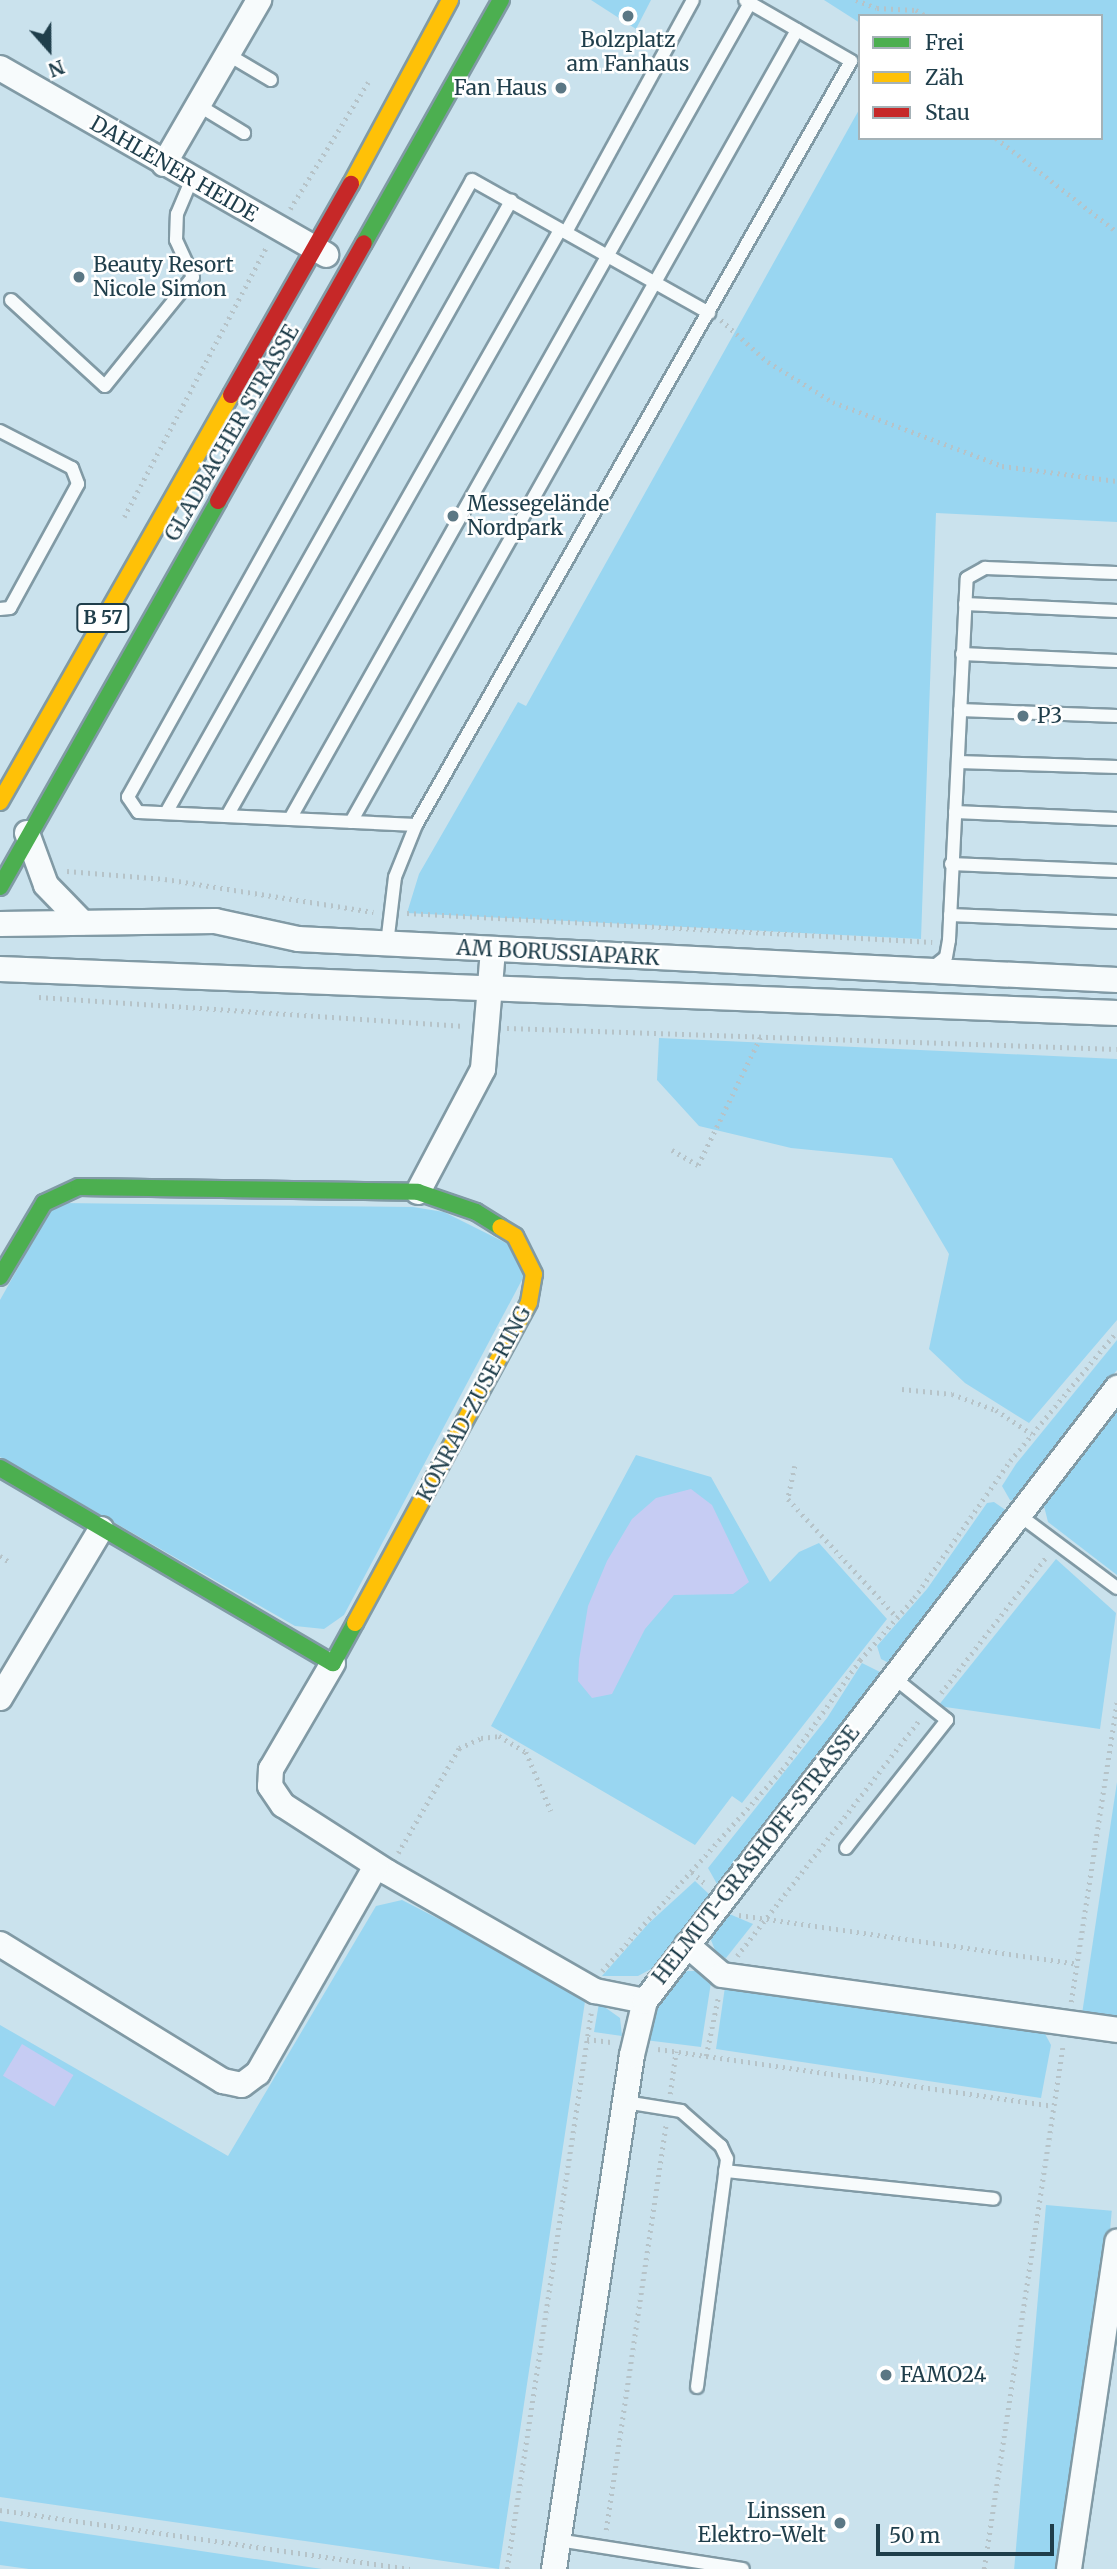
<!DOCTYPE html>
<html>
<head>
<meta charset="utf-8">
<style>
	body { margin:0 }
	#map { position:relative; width:1117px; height:2569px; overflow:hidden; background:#cae2ed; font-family:Merriweather,serif }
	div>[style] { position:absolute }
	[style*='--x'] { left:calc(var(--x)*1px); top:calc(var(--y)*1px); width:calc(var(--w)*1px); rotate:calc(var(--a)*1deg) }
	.green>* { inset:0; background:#99d6f1; transform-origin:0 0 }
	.water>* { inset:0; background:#c6ccf3; transform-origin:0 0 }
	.path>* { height:4.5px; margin-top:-2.25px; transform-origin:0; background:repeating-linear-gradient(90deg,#b6c3c8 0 2px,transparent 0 7px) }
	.roads { filter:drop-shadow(2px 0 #819aa5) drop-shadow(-2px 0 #819aa5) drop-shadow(0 2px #819aa5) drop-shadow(0 -2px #819aa5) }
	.lane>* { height:12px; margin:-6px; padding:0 6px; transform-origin:6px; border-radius:6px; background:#f7fbfc }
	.street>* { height:24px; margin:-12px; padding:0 12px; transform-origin:12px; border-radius:12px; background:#f7fbfc }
	.fast>* { height:16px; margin:-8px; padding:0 8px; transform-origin:8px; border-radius:8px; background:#4caf50 }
	.slow>* { height:16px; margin:-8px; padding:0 8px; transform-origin:8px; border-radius:8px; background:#ffc107 }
	.jam>* { height:16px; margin:-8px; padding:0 8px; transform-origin:8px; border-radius:8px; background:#c62828 }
	.dots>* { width:19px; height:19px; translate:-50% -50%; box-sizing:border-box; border:4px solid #fff; border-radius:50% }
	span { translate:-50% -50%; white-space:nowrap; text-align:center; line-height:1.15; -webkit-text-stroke:5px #fff; paint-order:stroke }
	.shield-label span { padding:2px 5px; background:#fff; border:2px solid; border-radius:5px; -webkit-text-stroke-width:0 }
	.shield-label { font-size:19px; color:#1f3e4b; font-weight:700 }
	.poi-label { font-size:21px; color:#1f3e4b }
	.right { translate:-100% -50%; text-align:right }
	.left { translate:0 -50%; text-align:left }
	.street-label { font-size:21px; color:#1f3e4b }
	.legend { position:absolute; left:858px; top:14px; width:245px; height:126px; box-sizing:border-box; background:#fff; border:2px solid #a5b2b7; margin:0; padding:9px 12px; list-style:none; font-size:21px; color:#1f3e4b }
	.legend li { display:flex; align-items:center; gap:14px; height:35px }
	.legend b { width:35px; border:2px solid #a5b2b7 }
	.north { position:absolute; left:14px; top:14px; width:70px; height:70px; -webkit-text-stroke:5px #fff; paint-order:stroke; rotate:159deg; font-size:19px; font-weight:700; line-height:28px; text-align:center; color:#1f3e4b }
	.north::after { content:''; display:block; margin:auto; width:24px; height:32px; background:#1f3e4b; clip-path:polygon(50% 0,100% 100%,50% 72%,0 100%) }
	.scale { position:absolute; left:876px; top:2524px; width:178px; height:32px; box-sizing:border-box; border:4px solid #1f3e4b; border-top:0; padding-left:9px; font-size:21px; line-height:24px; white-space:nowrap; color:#1f3e4b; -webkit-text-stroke:5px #fff; paint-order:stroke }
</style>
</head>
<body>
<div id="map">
	<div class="green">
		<i style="clip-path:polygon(591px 0,651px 0,636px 29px)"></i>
		<i style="clip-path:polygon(824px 0,1117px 0,1117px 522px,936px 513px,921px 939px,407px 913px,419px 874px,518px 702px,526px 706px,860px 108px,860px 138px,1101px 138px,1101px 16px,860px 16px,860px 23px)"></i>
		<i style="clip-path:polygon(659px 1038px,1117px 1059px,1117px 1320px,1029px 1423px,965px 1383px,929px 1349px,949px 1254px,892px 1158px,791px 1148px,699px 1126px,657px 1080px)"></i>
		<i style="clip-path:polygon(60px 1203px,413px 1207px,444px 1212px,512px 1246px,524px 1276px,344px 1615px,324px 1629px,295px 1626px,0 1457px,0 1300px,51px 1209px)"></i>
		<i style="clip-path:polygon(1117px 1340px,1117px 1370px,1015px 1501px,1010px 1500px,1002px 1486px,1016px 1464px)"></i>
		<i style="clip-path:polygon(1117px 1409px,1117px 1575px,1048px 1522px,1044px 1506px)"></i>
		<i style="clip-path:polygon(636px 1455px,711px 1477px,770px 1582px,799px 1552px,819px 1543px,887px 1619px,742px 1803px,732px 1796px,695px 1845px,491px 1726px)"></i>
		<i style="clip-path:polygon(994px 1502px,1007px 1511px,889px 1663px,881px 1659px,877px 1646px,927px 1589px,987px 1503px)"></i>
		<i style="clip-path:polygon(1056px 1559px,1116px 1613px,1100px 1729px,938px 1706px)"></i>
		<i style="clip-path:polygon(862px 1663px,882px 1673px,717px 1884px,708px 1868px,827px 1718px)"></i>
		<i style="clip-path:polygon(1117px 1782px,1117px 2019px,1082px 2014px)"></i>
		<i style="clip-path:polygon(695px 1881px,710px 1895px,653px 1968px,638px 1976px,602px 1976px,649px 1923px)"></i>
		<i style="clip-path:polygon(402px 1900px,586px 1995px,499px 2569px,0 2497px,0 2025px,228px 2156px,376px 1906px)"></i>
		<i style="clip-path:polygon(727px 1913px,753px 1924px,726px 1958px,717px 1955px,711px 1940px)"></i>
		<i style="clip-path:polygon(687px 1971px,706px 1971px,712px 1976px,701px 2047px,645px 2040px,663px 1995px)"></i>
		<i style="clip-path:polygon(725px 1987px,1044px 2032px,1051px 2045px,1041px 2098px,716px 2049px)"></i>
		<i style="clip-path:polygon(599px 2003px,620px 2018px,622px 2036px,594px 2032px)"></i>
		<i style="left:1046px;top:2205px;width:66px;height:368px;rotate:5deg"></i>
		<i style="clip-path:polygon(0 2521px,322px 2569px,29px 2569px,0 2565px)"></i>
	</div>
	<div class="water">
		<i style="clip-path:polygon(691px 1489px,712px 1505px,749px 1582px,733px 1594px,674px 1595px,645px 1629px,612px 1694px,592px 1698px,578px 1681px,579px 1660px,588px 1606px,607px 1561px,632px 1519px,656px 1498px)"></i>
		<i style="left:22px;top:2044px;width:60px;height:37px;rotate:31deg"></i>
	</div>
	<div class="path">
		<i style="--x:856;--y:0;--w:22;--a:21"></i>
		<i style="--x:877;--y:8;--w:39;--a:3"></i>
		<i style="--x:916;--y:10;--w:12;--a:31"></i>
		<i style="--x:996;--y:138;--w:153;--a:37.8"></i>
		<i style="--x:290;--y:209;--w:149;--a:-58.4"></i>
		<i style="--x:721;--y:320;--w:63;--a:41.8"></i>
		<i style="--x:768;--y:362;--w:76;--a:31.6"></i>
		<i style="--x:833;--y:402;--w:181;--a:20.7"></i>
		<i style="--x:1002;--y:466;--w:116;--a:7.4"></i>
		<i style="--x:124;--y:517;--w:306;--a:-62.2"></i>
		<i style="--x:67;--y:871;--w:98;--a:4.7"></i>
		<i style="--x:165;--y:879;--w:211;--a:9"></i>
		<i style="--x:407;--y:913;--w:526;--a:3.16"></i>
		<i style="--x:39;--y:997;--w:426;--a:3.9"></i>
		<i style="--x:507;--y:1028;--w:610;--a:1.97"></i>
		<i style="--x:672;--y:1150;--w:30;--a:30"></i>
		<i style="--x:698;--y:1165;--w:144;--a:-64"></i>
		<i style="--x:902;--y:1389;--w:50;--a:5.7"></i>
		<i style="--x:952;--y:1394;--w:47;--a:20"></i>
		<i style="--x:996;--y:1410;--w:43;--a:33.7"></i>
		<i style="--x:795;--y:1466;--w:34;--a:102"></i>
		<i style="--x:788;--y:1499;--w:161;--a:47.3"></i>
		<i style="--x:0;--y:1556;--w:13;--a:32"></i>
		<i style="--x:941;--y:1693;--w:173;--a:-52.3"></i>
		<i style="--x:398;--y:1853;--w:121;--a:-59.8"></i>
		<i style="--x:459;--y:1748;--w:24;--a:-24"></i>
		<i style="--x:481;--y:1738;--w:18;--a:-6"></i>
		<i style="--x:499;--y:1736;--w:31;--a:31"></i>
		<i style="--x:526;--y:1752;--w:64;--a:67"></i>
		<i style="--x:692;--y:1872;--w:20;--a:41"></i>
		<i style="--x:739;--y:1915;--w:342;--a:8.2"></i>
		<i style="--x:737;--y:1956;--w:299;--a:-52.3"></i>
		<i style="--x:602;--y:1971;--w:270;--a:-48.2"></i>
		<i style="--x:782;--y:1770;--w:135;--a:-54.7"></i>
		<i style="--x:860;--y:1660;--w:82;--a:-48.9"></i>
		<i style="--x:914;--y:1598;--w:167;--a:-55"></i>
		<i style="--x:1010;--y:1461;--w:168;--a:-50.5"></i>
		<i style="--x:1071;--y:2002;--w:304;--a:-81.3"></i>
		<i style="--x:587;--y:2039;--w:24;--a:7"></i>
		<i style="--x:658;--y:2049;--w:398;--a:8.2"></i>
		<i style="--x:706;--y:2056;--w:59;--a:-78.3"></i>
		<i style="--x:670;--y:2094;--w:43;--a:-82.1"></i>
		<i style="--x:0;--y:2510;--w:414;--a:8.2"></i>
		<i style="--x:606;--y:2530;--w:411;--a:-81.6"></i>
		<i style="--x:507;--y:2569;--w:562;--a:-81.41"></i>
		<i style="--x:984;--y:2569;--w:530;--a:-81.43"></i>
	</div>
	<div class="roads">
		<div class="lane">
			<i style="--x:227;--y:54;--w:51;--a:30.6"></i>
			<i style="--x:198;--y:105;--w:54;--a:31.3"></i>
			<i style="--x:566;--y:232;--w:264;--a:-61.3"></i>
			<i style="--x:11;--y:300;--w:127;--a:42.5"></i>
			<i style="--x:105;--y:386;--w:140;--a:-51.1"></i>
			<i style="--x:193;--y:277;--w:41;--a:-114.7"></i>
			<i style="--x:176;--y:240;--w:26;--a:-88"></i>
			<i style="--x:177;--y:214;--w:38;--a:-67"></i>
			<i style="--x:0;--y:431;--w:81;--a:27.2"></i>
			<i style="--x:72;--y:468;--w:17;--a:69"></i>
			<i style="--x:78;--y:484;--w:141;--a:118.7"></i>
			<i style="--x:10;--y:608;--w:10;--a:174"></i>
			<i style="--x:965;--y:604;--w:152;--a:2.6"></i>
			<i style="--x:962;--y:654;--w:155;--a:2.6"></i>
			<i style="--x:960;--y:710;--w:157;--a:2.2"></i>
			<i style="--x:958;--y:762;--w:159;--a:1.8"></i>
			<i style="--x:955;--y:812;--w:162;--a:2.5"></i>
			<i style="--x:166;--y:813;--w:703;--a:-60.59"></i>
			<i style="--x:227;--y:816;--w:674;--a:-60.39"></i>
			<i style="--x:290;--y:819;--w:937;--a:-60.59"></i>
			<i style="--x:351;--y:822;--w:909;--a:-60.61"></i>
			<i style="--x:416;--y:825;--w:278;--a:-177.3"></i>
			<i style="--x:138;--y:812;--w:18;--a:-124"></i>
			<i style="--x:128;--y:797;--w:706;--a:-60.86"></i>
			<i style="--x:472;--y:180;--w:272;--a:29.3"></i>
			<i style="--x:951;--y:864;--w:166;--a:2.4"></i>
			<i style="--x:950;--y:915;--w:167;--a:2.4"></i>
			<i style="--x:387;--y:944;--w:67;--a:-83.2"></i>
			<i style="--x:395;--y:877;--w:56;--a:-68"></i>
			<i style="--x:416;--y:825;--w:879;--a:-60.34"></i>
			<i style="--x:851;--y:61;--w:122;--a:-150.1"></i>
			<i style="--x:931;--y:969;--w:19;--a:-39"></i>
			<i style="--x:946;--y:957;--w:17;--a:-80"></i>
			<i style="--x:949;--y:940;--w:362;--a:-87.2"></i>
			<i style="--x:967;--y:578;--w:21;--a:-29"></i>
			<i style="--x:985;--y:568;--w:132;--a:2.2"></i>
			<i style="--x:1019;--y:1515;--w:122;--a:36.7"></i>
			<i style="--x:846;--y:1848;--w:163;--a:-51.7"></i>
			<i style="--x:947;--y:1720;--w:69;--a:-141.5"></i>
			<i style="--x:625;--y:2102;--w:57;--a:9.1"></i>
			<i style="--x:681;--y:2111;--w:53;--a:41.2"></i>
			<i style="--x:721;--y:2146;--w:14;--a:65"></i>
			<i style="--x:727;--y:2159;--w:230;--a:97.5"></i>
			<i style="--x:725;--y:2171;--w:270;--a:5.9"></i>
			<i style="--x:558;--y:2540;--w:187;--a:8.9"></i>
		</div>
		<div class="street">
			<i style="--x:0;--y:68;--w:376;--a:29.8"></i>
			<i style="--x:164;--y:164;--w:190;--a:-59.9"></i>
			<i style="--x:27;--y:833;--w:55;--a:69.9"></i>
			<i style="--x:46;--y:885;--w:52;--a:45.8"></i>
			<i style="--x:0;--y:924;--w:215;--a:-0.8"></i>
			<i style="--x:215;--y:921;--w:85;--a:12.2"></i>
			<i style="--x:298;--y:939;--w:820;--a:2.87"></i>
			<i style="--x:0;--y:969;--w:1118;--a:2.26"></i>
			<i style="--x:418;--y:1192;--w:139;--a:-62.1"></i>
			<i style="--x:483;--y:1069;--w:119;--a:-85.2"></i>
			<i style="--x:333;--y:1663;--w:123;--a:120.3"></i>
			<i style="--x:271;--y:1769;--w:17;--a:93"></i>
			<i style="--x:270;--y:1786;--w:23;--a:56"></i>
			<i style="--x:283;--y:1805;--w:124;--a:32.8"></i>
			<i style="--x:387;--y:1872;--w:240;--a:29.8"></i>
			<i style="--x:595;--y:1991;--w:51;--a:11.3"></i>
			<i style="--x:0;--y:1698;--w:197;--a:-59.1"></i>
			<i style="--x:0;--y:1944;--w:262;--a:31.6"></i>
			<i style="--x:223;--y:2081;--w:19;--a:12"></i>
			<i style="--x:242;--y:2085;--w:20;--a:-37"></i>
			<i style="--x:258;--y:2073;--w:238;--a:-60.3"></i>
			<i style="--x:687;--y:1945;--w:46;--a:40.6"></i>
			<i style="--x:722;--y:1975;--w:399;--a:7.9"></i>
			<i style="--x:554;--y:2569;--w:520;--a:-81.37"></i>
			<i style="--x:632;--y:2055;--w:56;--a:-76.5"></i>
			<i style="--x:645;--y:2001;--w:774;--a:-52.4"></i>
			<i style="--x:1069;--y:2569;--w:331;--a:-81.6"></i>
		</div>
		<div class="fast">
			<i style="--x:364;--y:243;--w:279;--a:-60.6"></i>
			<i style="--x:0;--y:887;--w:443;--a:-60.5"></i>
			<i style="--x:0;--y:1277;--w:86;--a:-59.3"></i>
			<i style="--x:44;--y:1203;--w:38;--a:-25"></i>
			<i style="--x:79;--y:1187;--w:339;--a:0.8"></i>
			<i style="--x:418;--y:1192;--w:61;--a:19"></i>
			<i style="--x:476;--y:1212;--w:28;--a:32"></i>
			<i style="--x:0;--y:1468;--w:386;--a:30.4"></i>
			<i style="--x:333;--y:1663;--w:46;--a:-61.2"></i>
		</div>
		<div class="slow">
			<i style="--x:351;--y:184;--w:209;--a:-61.7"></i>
			<i style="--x:0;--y:802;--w:468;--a:-60.4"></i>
			<i style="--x:355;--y:1623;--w:365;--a:-61.5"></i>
			<i style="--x:529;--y:1302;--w:28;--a:-80"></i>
			<i style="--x:534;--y:1274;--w:42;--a:-116.6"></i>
			<i style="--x:515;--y:1236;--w:17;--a:-149"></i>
		</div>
		<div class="jam">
			<i style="--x:231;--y:395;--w:243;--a:-60.4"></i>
			<i style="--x:218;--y:501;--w:296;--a:-60.5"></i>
		</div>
	</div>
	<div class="dots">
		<i style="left:628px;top:16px;background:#5b7784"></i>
		<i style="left:561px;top:88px;background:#5b7784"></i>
		<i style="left:79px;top:277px;background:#5b7784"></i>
		<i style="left:453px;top:516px;background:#5b7784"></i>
		<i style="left:1023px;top:716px;background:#5b7784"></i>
		<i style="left:886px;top:2375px;background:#5b7784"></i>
		<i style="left:840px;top:2523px;background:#5b7784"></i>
	</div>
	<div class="shield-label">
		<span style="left:103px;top:618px">B 57</span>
	</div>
	<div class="poi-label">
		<span style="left:628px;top:52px">Bolzplatz<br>am Fanhaus</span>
		<span class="right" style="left:547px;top:88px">Fan Haus</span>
		<span class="left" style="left:93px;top:277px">Beauty Resort<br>Nicole Simon</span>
		<span class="left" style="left:467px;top:516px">Messegelände<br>Nordpark</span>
		<span class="left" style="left:1037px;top:716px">P3</span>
		<span class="left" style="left:900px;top:2375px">FAMO24</span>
		<span class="right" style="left:826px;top:2523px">Linssen<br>Elektro-Welt</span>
	</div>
	<div class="street-label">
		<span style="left:174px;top:169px;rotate:30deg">DAHLENER HEIDE</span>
		<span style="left:232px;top:433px;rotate:-60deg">GLADBACHER STRASSE</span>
		<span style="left:558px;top:953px;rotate:3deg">AM BORUSSIAPARK</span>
		<span style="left:474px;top:1404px;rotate:-62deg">KONRAD-ZUSE-RING</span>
		<span style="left:756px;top:1855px;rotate:-52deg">HELMUT-GRASHOFF-STRASSE</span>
	</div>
	<ul class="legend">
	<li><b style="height:9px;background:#4caf50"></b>Frei</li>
	<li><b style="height:9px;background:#ffc107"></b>Zäh</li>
	<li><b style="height:9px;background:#c62828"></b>Stau</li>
	</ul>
	<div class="north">N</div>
	<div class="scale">50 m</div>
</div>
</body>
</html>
